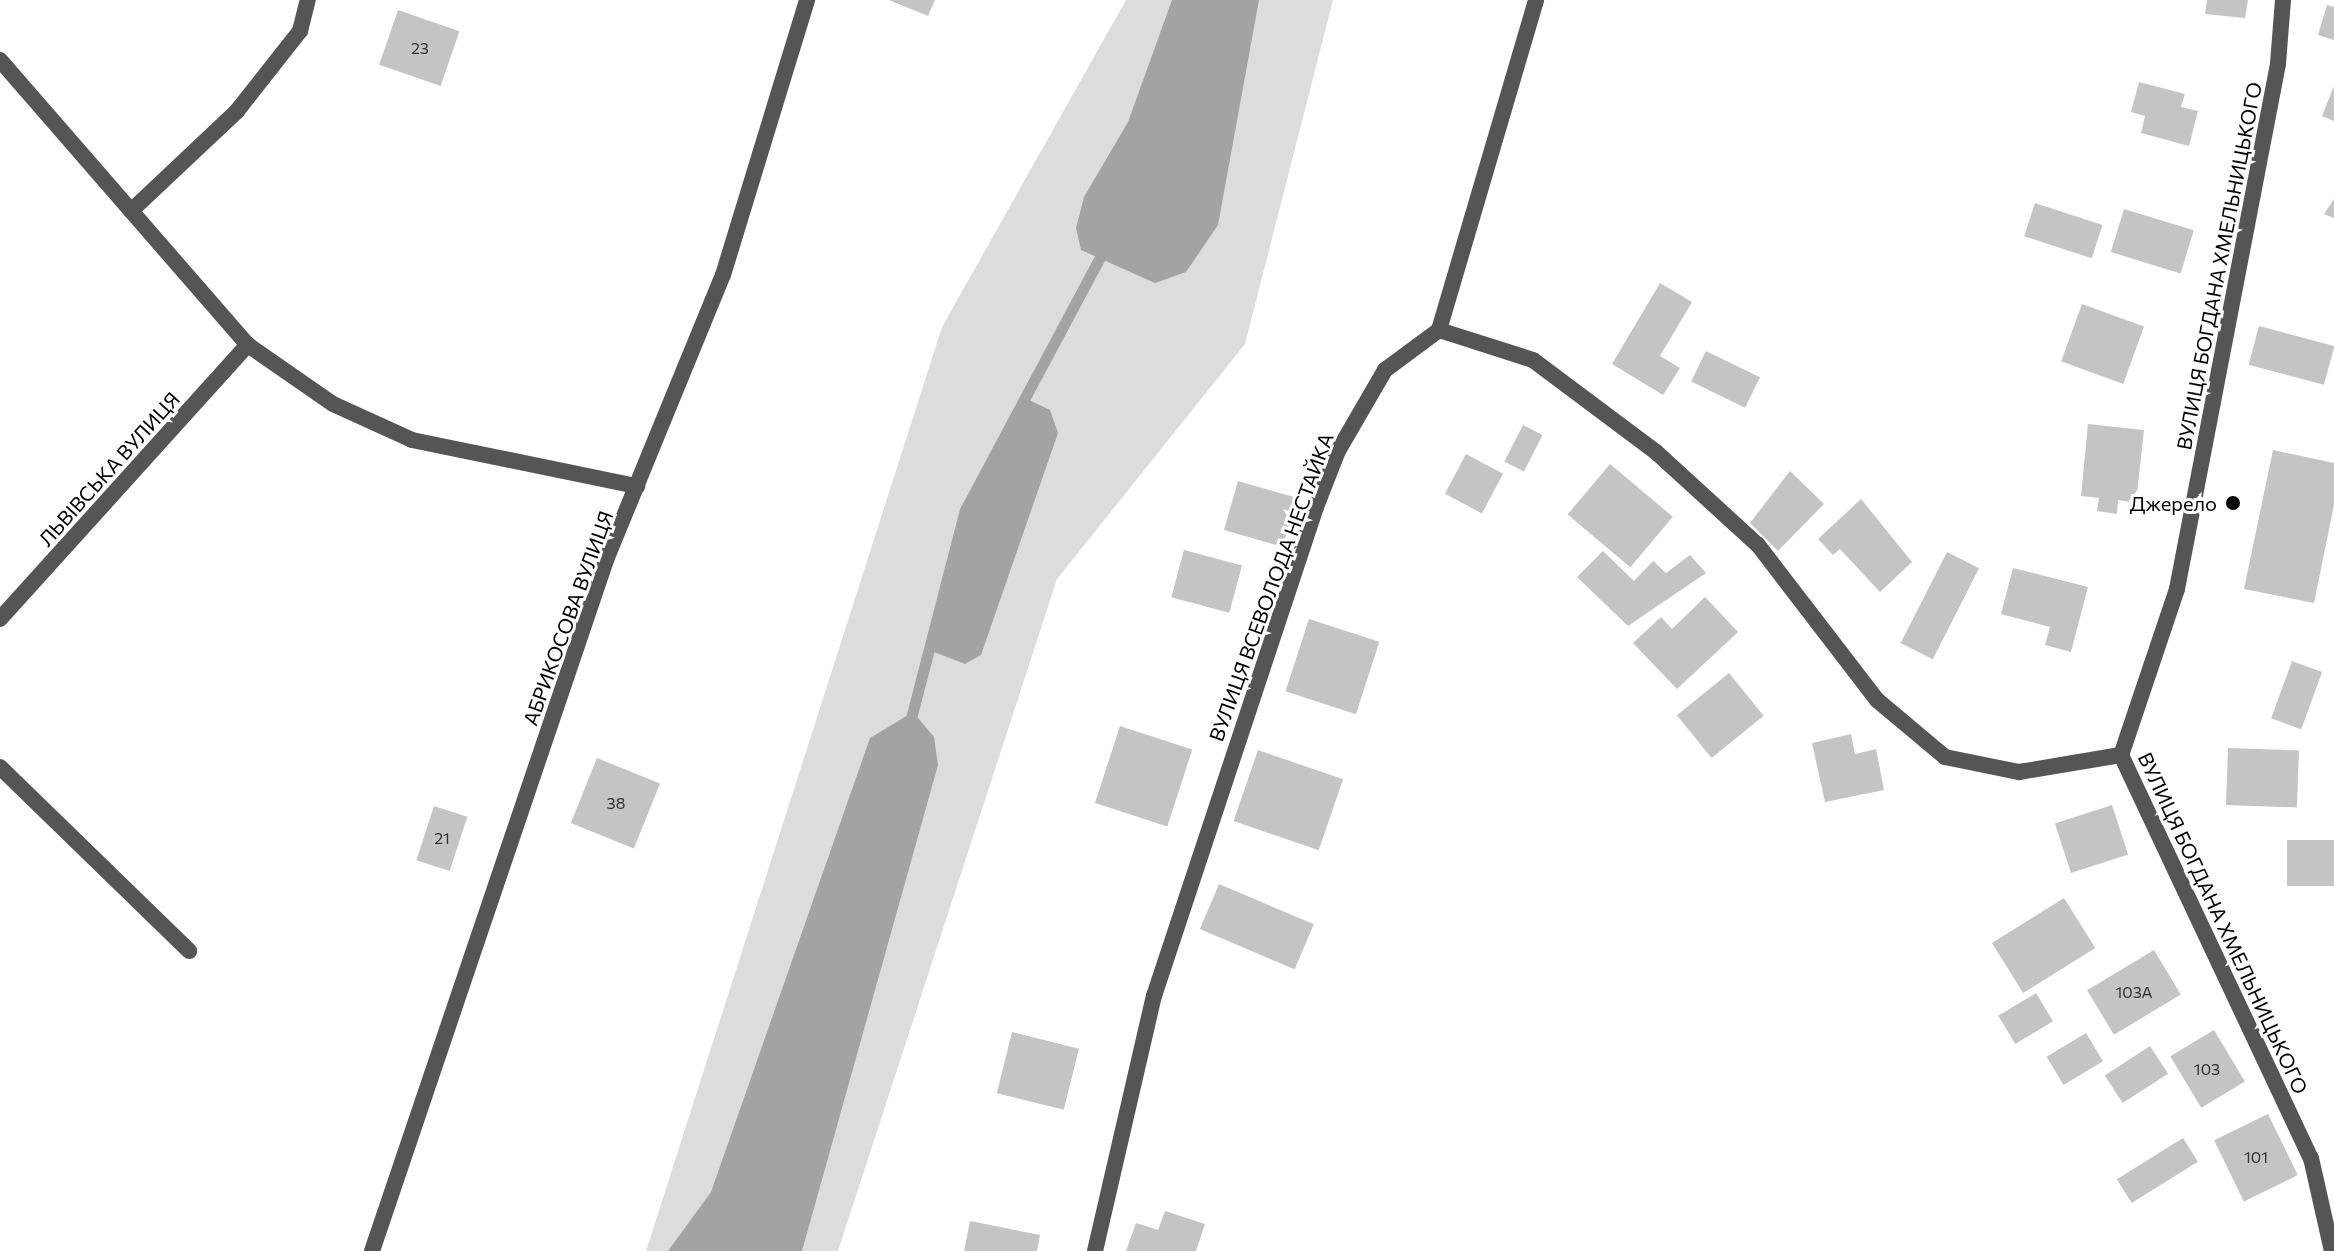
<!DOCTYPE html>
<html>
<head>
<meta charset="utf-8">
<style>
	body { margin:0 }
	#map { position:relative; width:2334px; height:1251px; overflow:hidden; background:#fff; font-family:Commissioner,sans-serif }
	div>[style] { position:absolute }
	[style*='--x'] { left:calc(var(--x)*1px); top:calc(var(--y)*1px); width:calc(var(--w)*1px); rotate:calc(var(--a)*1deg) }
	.green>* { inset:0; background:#dcdcdc }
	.water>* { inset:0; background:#a3a3a3 }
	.stream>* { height:11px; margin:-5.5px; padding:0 5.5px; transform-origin:5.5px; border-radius:5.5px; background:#a3a3a3 }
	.building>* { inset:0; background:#c4c4c4; transform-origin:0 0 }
	.service>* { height:16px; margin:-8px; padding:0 8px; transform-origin:8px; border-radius:8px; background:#555 }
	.minor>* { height:16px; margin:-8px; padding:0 8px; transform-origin:8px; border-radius:8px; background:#555 }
	.dots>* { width:22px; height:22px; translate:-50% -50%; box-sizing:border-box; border:4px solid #fff; border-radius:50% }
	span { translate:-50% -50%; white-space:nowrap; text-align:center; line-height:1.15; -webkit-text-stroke:6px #fff; paint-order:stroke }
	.number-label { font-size:16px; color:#313131 }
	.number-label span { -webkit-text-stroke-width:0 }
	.street-label { font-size:20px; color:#000 }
	.poi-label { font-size:20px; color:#000 }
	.right { translate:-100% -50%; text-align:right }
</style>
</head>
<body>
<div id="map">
	<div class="green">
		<i style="clip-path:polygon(1126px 0,1333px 0,1245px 344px,1057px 579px,838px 1251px,646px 1251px,942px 327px)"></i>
	</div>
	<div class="water">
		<i style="clip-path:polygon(1172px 0,1259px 0,1218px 225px,1186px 272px,1155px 283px,1081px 250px,1076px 228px,1084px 197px,1128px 122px)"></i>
		<i style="clip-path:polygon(1025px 398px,1050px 410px,1058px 433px,981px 655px,965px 664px,929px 650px,965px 510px)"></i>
		<i style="clip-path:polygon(913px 712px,934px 737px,938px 765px,802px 1251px,668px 1251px,711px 1192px,870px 738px)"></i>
	</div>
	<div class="stream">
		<i style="--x:909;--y:726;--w:223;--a:-75.5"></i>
		<i style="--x:965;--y:510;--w:299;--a:-61.9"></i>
	</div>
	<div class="building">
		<i style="clip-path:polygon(889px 0,935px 0,928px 16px)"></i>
		<i style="clip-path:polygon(2207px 0,2248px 0,2245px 18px,2205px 14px)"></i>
		<i style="clip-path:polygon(2327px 5px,2334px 7px,2334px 40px,2318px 35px)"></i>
		<i style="left:398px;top:10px;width:65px;height:58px;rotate:19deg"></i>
		<i style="clip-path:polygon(2139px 82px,2185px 94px,2181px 107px,2198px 111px,2189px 146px,2141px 133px,2145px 116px,2131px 112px)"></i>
		<i style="clip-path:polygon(2334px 86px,2334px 121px,2322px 116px)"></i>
		<i style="clip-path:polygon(2334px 199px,2334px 218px,2324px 214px)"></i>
		<i style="left:2035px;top:203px;width:71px;height:35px;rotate:18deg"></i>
		<i style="left:2124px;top:209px;width:73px;height:45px;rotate:17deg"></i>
		<i style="clip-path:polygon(1660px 283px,1692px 302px,1660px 356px,1680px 368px,1663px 395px,1612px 364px)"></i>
		<i style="left:2082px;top:304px;width:66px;height:61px;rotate:20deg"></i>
		<i style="left:2259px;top:326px;width:78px;height:40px;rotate:15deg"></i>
		<i style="left:1706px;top:351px;width:60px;height:34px;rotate:26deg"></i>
		<i style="clip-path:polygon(2088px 424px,2144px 430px,2136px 503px,2118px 500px,2117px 514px,2097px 511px,2099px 498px,2081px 496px)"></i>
		<i style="left:1523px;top:425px;width:22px;height:41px;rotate:27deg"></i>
		<i style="clip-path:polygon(2273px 450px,2334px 463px,2334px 505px,2314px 603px,2244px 589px)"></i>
		<i style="left:1466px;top:454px;width:42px;height:45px;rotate:28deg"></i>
		<i style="left:1610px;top:464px;width:82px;height:66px;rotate:40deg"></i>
		<i style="clip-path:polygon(1790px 471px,1824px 504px,1778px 551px,1750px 523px)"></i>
		<i style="left:1238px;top:481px;width:61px;height:51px;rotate:16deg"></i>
		<i style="clip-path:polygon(1861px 499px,1912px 562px,1880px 592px,1840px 549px,1833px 555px,1818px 539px)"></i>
		<i style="left:1184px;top:550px;width:60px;height:49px;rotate:15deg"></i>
		<i style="clip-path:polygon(1603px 551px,1634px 581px,1653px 561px,1666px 573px,1690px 555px,1706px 573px,1628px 626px,1577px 577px)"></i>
		<i style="left:1947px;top:552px;width:36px;height:102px;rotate:27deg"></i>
		<i style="clip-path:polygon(2013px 568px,2088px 587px,2071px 652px,2045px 645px,2050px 627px,2001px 614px)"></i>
		<i style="clip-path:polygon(1705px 597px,1738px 632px,1677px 689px,1633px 643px,1661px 617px,1672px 629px)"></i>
		<i style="left:1309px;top:619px;width:74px;height:76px;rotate:18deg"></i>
		<i style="left:2292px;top:661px;width:32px;height:61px;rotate:20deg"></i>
		<i style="left:1729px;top:673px;width:55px;height:67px;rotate:51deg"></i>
		<i style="left:1120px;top:726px;width:76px;height:81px;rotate:18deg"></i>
		<i style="clip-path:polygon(1851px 734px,1855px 754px,1876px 749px,1884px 790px,1825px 802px,1812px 743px)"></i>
		<i style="left:2228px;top:748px;width:71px;height:57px;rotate:2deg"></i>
		<i style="left:1258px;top:750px;width:90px;height:75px;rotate:19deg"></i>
		<i style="left:597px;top:758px;width:68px;height:70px;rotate:22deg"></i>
		<i style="left:2112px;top:805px;width:52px;height:60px;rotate:72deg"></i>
		<i style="left:434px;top:806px;width:35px;height:57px;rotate:18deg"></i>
		<i style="left:2287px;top:840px;width:47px;height:46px"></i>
		<i style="left:1219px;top:884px;width:103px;height:49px;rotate:23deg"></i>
		<i style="left:2064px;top:898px;width:59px;height:85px;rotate:58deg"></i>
		<i style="left:2154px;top:950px;width:52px;height:78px;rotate:59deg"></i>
		<i style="left:2036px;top:993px;width:33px;height:44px;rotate:59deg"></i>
		<i style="left:2214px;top:1030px;width:60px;height:51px;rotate:59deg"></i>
		<i style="left:1012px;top:1032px;width:69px;height:63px;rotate:14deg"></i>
		<i style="left:2086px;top:1033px;width:33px;height:46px;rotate:59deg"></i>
		<i style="left:2150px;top:1046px;width:33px;height:54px;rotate:57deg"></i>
		<i style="left:2268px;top:1114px;width:68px;height:60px;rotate:64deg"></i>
		<i style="left:2183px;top:1138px;width:28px;height:78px;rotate:58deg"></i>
		<i style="clip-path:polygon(1165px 1211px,1205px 1224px,1196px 1251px,1126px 1251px,1136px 1223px,1158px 1230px)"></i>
		<i style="clip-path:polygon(970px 1221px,1040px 1235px,1037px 1251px,964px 1251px)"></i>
	</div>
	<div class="service">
		<i style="--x:0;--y:767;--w:264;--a:44.2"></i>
	</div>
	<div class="minor">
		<i style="--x:2283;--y:0;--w:64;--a:94.5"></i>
		<i style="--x:2278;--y:64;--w:535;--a:100.89"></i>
		<i style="--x:2177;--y:589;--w:175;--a:108.6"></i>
		<i style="--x:2121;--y:755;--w:446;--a:64.8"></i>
		<i style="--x:2311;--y:1158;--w:95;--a:77.3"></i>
		<i style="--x:0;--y:60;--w:378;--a:49"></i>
		<i style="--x:248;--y:345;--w:103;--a:34.8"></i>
		<i style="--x:333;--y:404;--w:87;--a:24.5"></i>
		<i style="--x:412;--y:440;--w:230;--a:11.6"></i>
		<i style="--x:131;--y:211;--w:146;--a:-43.3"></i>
		<i style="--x:237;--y:111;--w:102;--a:-51.8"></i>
		<i style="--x:300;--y:31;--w:32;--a:-76"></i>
		<i style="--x:1439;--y:330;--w:344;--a:-73.6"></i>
		<i style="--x:0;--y:619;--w:370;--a:-47.9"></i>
		<i style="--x:372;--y:1251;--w:730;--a:-71.29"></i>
		<i style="--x:606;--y:560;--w:308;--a:-67.7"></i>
		<i style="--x:723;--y:275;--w:288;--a:-73"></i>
		<i style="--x:1095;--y:1251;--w:262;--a:-77"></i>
		<i style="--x:1154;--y:996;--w:515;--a:-71.67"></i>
		<i style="--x:1316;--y:507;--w:60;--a:-68.6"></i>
		<i style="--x:1338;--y:451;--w:94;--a:-59.9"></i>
		<i style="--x:1385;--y:370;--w:67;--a:-36.5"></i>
		<i style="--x:1439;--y:330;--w:99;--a:17.7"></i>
		<i style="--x:1533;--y:360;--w:154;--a:36.8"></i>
		<i style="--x:1656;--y:452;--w:138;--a:42.4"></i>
		<i style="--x:1758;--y:545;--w:195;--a:52.5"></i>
		<i style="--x:1877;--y:700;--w:89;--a:40"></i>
		<i style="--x:1945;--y:757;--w:76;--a:11.5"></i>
		<i style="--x:2019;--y:772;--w:103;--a:-9.5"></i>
	</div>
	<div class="dots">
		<i style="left:2233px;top:503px;background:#000"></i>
	</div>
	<div class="number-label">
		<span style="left:420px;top:48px">23</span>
		<span style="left:616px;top:803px">38</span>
		<span style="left:442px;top:838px">21</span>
		<span style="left:2134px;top:992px">103А</span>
		<span style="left:2207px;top:1069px">103</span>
		<span style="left:2256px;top:1157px">101</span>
	</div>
	<div class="street-label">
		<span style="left:2219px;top:266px;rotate:-79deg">ВУЛИЦЯ БОГДАНА ХМЕЛЬНИЦЬКОГО</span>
		<span style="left:109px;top:469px;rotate:-48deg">ЛЬВІВСЬКА ВУЛИЦЯ</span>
		<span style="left:1271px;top:587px;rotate:-70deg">ВУЛИЦЯ ВСЕВОЛОДА НЕСТАЙКА</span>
		<span style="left:568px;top:618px;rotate:-70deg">АБРИКОСОВА ВУЛИЦЯ</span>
		<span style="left:2223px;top:923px;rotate:65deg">ВУЛИЦЯ БОГДАНА ХМЕЛЬНИЦЬКОГО</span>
	</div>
	<div class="poi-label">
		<span class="right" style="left:2217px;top:503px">Джерело</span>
	</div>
</div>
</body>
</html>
